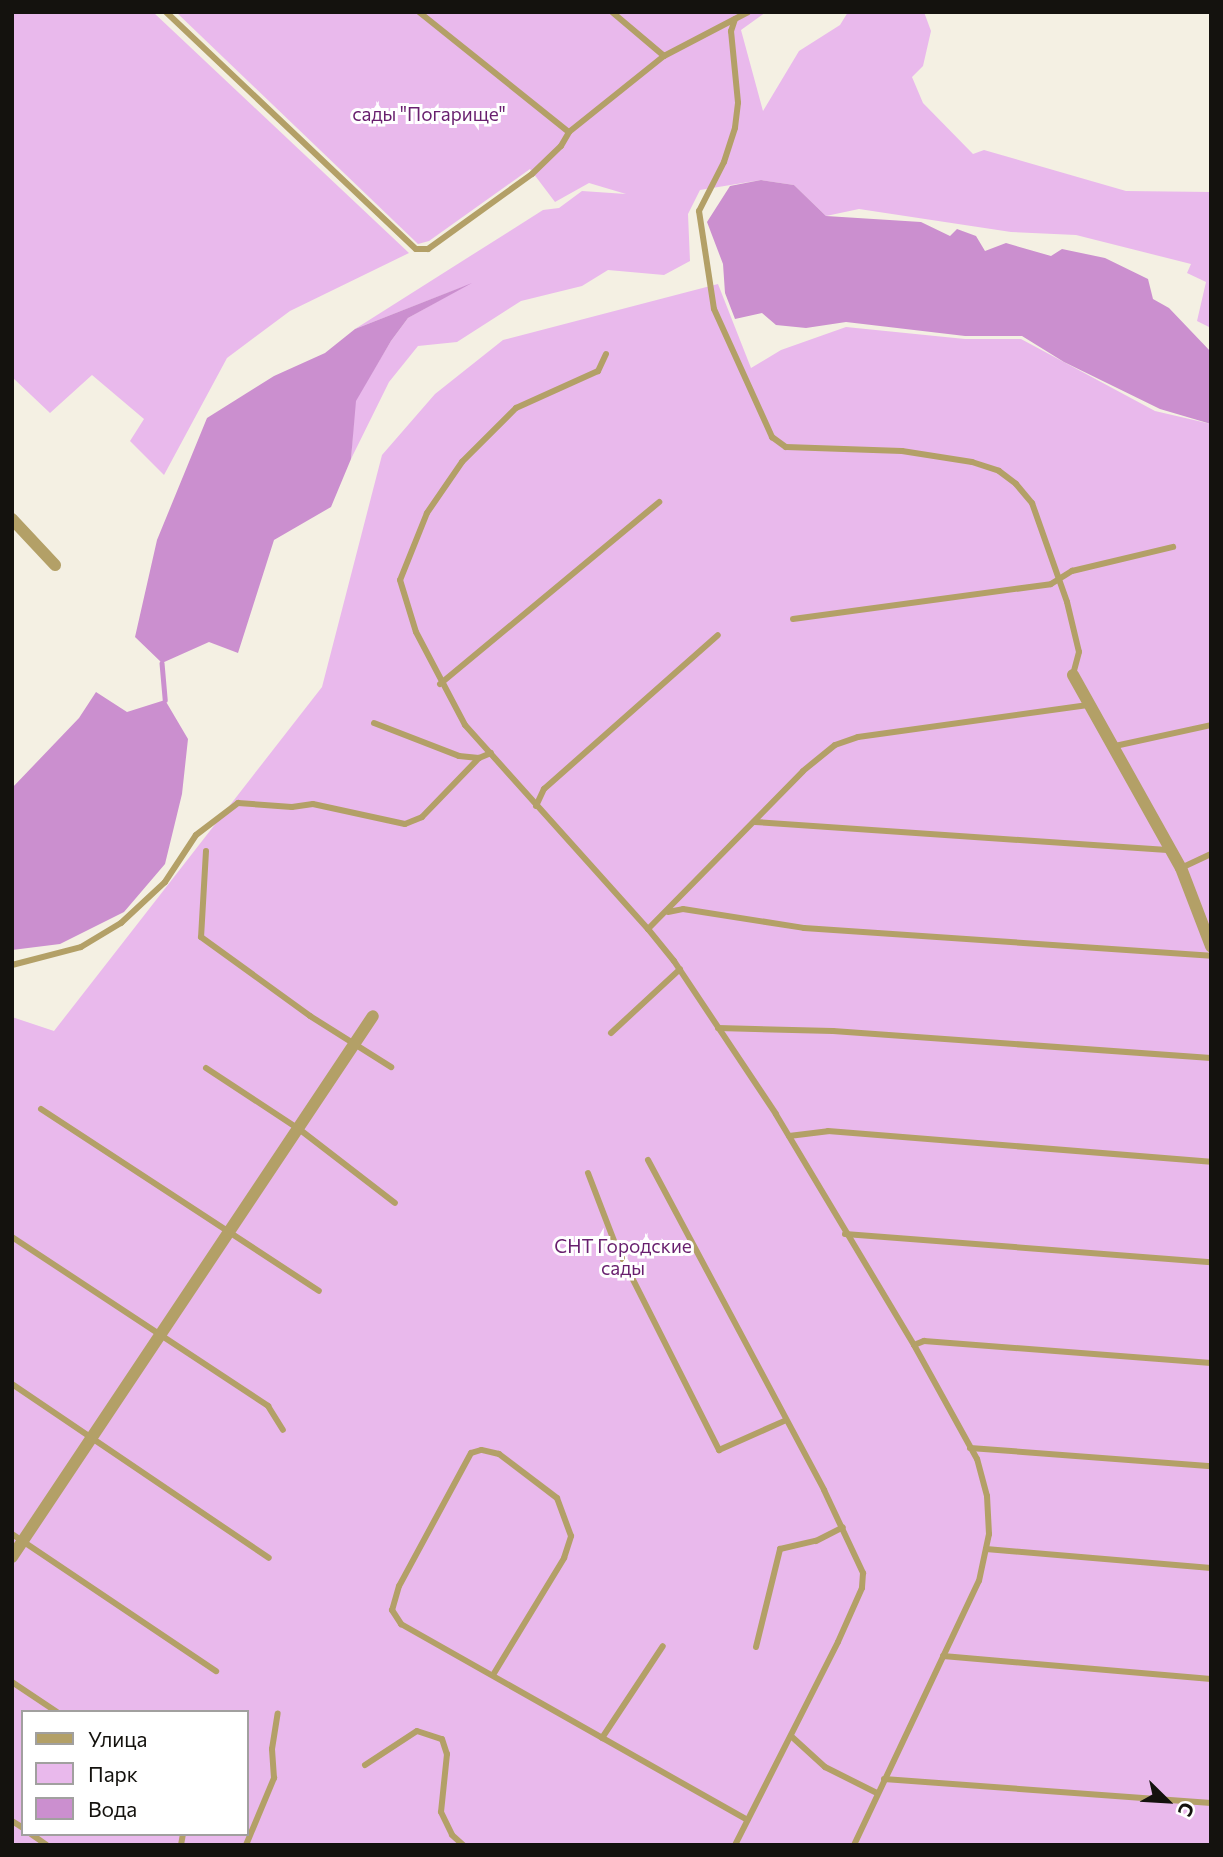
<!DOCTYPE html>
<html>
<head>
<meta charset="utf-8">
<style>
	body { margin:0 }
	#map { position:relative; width:1223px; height:1857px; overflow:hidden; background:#f4f0e3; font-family:Commissioner,sans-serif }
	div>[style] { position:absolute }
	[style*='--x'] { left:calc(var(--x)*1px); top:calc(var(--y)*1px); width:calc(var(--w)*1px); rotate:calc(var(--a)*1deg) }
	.green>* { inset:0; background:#e9b9ec }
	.water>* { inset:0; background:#cb8fcf }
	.stream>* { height:4.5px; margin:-2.25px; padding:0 2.25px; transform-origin:2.25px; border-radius:2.25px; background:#cb8fcf }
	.lane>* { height:6px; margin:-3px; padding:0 3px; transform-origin:3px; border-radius:3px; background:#b3a067 }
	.street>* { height:12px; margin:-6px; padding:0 6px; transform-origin:6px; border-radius:6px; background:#b3a067 }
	span { translate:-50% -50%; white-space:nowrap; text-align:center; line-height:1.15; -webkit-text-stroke:6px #fff; paint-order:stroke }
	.park-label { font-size:19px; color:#681f6e }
	.frame { position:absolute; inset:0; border:14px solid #14120e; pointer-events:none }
	.legend { position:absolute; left:21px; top:1710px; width:228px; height:126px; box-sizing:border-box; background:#fff; border:2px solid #a1a09f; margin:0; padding:9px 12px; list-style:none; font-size:21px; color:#14120e }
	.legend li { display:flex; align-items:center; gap:14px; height:35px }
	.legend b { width:35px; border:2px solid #a1a09f }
	.north { position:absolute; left:1132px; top:1766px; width:70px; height:70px; -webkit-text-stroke:5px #fff; paint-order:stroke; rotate:114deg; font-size:19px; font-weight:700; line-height:28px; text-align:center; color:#14120e }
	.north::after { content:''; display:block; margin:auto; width:24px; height:32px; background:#14120e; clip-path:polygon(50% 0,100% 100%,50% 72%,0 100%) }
</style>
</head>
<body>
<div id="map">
	<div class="green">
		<i style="clip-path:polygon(12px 12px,153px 12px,409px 253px,290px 311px,227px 358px,164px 475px,130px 441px,144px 419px,92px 375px,50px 413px,12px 377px)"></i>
		<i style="clip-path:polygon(176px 12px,766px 12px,741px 30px,763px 111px,799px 51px,840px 25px,848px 12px,924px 12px,931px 31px,923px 66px,912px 77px,923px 103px,973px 154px,984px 150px,1126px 191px,1211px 192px,1211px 328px,1197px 321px,1206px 282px,1187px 273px,1191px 264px,1076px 235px,1011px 232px,859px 209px,826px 216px,794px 185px,761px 180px,700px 190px,688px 214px,690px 261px,664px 275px,608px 270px,582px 286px,521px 301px,457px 342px,418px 346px,389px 382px,351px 459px,355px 401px,391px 341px,408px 318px,465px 286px,355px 329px,543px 210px,559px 208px,582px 191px,626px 194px,589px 183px,555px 202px,530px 169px,429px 241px,418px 244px)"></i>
		<i style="clip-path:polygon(evenodd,718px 284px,751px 368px,781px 350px,846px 327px,965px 339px,1021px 339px,1155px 411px,1211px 424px,1211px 1845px,12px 1845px,12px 1017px,54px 1031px,322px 687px,382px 455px,435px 394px,503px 340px,718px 284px,23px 1712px,247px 1712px,247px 1834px,23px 1834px,23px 1712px)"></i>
	</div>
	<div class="water">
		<i style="clip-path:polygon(761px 180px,794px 185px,826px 216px,921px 222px,950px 236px,957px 229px,976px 236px,985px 251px,1006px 243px,1051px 256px,1062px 249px,1105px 258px,1148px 279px,1153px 299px,1169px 308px,1211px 352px,1211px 424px,1160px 409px,1064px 362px,1022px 336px,965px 336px,846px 322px,806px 328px,776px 325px,762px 313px,735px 319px,725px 293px,723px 264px,707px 222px,730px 186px)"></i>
		<i style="clip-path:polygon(472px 283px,408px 318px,391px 341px,356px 401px,351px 459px,331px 507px,274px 540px,238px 653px,209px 642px,162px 663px,135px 637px,157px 540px,207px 418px,274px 376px,325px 353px,355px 329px)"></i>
		<i style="clip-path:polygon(96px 692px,127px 712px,165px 700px,188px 739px,182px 794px,165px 864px,124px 912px,60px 944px,12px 950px,12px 788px,79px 718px)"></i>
	</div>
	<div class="stream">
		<i style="--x:162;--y:663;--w:37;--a:85"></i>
	</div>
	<div class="lane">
		<i style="--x:166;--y:12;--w:344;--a:43.5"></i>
		<i style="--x:416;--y:249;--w:12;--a:0"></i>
		<i style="--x:428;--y:249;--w:128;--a:-35.8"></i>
		<i style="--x:532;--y:174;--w:40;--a:-44"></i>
		<i style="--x:561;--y:146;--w:16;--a:-60"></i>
		<i style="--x:569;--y:132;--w:122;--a:-38.7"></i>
		<i style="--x:664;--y:56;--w:95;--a:-27.6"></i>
		<i style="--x:419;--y:12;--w:192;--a:38.7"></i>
		<i style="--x:612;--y:12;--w:68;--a:40.2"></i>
		<i style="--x:735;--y:19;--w:13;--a:108"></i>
		<i style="--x:731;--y:31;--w:72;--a:84.4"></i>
		<i style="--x:738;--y:103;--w:25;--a:97"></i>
		<i style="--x:735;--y:128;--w:36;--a:108"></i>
		<i style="--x:724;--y:162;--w:55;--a:117"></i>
		<i style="--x:699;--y:211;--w:99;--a:81.3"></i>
		<i style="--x:714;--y:309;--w:141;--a:65.6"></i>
		<i style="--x:772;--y:437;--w:17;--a:36"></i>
		<i style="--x:786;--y:447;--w:116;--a:2"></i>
		<i style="--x:902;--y:451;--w:71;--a:8.9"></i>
		<i style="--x:972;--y:462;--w:28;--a:18"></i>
		<i style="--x:999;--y:471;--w:21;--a:37"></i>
		<i style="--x:1016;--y:484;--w:25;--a:50"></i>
		<i style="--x:1032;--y:503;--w:105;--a:70.5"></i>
		<i style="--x:1067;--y:602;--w:51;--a:76.5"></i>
		<i style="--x:1079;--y:652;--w:24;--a:105"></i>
		<i style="--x:606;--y:354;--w:19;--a:115"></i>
		<i style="--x:598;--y:371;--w:90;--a:155.7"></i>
		<i style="--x:516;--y:408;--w:76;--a:135"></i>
		<i style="--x:462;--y:462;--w:62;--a:124.5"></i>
		<i style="--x:427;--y:513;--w:72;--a:111.9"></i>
		<i style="--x:400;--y:580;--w:54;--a:72.9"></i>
		<i style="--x:416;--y:632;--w:105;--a:62.2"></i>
		<i style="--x:465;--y:725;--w:274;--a:48.1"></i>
		<i style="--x:793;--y:619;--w:260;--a:-7.7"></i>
		<i style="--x:1051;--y:584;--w:25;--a:-32"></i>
		<i style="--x:1072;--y:571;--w:104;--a:-13.4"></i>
		<i style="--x:440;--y:684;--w:285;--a:-39.7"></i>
		<i style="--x:374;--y:723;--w:91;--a:21.2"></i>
		<i style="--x:459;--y:756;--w:20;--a:6"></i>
		<i style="--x:1115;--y:746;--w:98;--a:-12.3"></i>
		<i style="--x:536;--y:806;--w:19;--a:-65"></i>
		<i style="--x:544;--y:789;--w:232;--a:-41.5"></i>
		<i style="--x:755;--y:822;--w:417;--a:3.9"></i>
		<i style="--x:206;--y:851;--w:86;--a:93.3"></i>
		<i style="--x:201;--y:937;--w:135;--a:35.9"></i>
		<i style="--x:310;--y:1016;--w:96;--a:32.2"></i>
		<i style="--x:1181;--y:868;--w:33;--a:-25"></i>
		<i style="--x:668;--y:912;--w:15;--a:-11"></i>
		<i style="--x:683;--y:909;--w:122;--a:8.9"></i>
		<i style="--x:804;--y:928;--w:408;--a:3.9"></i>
		<i style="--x:12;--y:965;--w:71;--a:-14.6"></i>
		<i style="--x:81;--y:947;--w:47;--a:-31"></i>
		<i style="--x:121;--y:923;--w:60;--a:-43"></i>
		<i style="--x:165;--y:882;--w:56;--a:-56.6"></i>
		<i style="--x:196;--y:835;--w:53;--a:-37.3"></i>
		<i style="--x:238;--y:803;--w:54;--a:4.2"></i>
		<i style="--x:292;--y:807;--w:21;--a:-8"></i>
		<i style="--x:313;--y:804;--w:94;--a:12.3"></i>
		<i style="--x:405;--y:824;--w:18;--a:-22"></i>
		<i style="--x:422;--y:817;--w:82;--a:-46"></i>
		<i style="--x:479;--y:758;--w:13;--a:-23"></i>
		<i style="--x:718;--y:1028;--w:115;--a:1.5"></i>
		<i style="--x:833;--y:1031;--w:379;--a:4.1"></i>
		<i style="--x:611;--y:1033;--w:94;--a:-42.8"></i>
		<i style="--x:206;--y:1068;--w:111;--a:33.3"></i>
		<i style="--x:299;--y:1129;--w:121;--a:37.6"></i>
		<i style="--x:41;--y:1109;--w:332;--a:33.2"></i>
		<i style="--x:789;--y:1136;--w:39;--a:-7"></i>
		<i style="--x:828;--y:1131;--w:384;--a:4.6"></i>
		<i style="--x:648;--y:1160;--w:374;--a:61.9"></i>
		<i style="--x:824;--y:1490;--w:92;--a:64.8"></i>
		<i style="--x:863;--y:1573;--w:15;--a:94"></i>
		<i style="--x:862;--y:1588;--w:59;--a:114"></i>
		<i style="--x:838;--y:1642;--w:228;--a:116.9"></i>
		<i style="--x:588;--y:1173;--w:78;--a:69"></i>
		<i style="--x:616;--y:1246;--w:229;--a:63.2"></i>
		<i style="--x:719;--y:1450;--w:71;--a:-24"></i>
		<i style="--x:845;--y:1234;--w:367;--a:4.4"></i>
		<i style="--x:12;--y:1237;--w:307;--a:33.4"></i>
		<i style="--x:268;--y:1406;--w:28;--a:58"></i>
		<i style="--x:914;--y:1345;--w:11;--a:-22"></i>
		<i style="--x:924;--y:1341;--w:288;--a:4.4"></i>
		<i style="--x:12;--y:1384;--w:310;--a:34.1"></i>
		<i style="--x:970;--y:1448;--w:242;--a:4.3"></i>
		<i style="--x:12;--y:1534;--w:246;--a:33.9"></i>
		<i style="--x:986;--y:1549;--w:226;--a:4.8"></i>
		<i style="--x:756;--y:1647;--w:101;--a:-76.2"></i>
		<i style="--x:780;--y:1549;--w:37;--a:-13"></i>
		<i style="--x:816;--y:1541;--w:30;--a:-27"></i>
		<i style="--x:943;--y:1656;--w:269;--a:4.9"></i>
		<i style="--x:493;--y:1675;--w:137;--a:-58.7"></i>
		<i style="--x:564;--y:1558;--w:23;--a:-72"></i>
		<i style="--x:571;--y:1536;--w:40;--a:-110.2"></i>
		<i style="--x:557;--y:1498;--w:73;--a:-142.8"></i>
		<i style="--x:499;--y:1454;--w:18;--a:-167"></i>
		<i style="--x:481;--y:1450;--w:10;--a:163"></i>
		<i style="--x:471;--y:1453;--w:151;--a:118.4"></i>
		<i style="--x:399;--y:1586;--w:25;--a:106"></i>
		<i style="--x:392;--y:1610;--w:17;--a:57"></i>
		<i style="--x:401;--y:1624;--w:398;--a:29.5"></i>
		<i style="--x:12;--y:1682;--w:54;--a:33.7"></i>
		<i style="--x:791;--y:1736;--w:46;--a:42.4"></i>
		<i style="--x:825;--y:1767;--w:58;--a:26.6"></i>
		<i style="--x:602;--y:1738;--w:110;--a:-56.5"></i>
		<i style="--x:365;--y:1765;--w:62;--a:-33.2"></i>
		<i style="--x:417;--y:1731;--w:26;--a:18"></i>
		<i style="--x:442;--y:1739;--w:16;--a:72"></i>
		<i style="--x:447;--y:1754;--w:58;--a:95.9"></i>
		<i style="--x:441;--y:1812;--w:25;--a:64"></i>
		<i style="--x:452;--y:1835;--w:15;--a:42"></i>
		<i style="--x:884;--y:1779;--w:328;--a:4.2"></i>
		<i style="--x:12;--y:1821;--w:13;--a:32"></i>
		<i style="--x:31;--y:1834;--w:19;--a:35"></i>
		<i style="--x:181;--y:1845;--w:11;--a:-80"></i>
		<i style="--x:246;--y:1845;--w:73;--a:-67.3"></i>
		<i style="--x:274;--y:1778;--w:29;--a:-94"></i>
		<i style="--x:272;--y:1749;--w:36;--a:-81"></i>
		<i style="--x:854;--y:1845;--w:292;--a:-64.7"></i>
		<i style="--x:979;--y:1581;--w:48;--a:-78"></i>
		<i style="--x:989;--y:1534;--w:38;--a:-93"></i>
		<i style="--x:987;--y:1496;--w:38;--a:-105"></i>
		<i style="--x:977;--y:1459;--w:130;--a:-118.9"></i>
		<i style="--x:914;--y:1345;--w:269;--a:-120.9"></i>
		<i style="--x:776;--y:1114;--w:184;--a:-123.7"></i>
		<i style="--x:674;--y:961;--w:41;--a:-129.1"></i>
		<i style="--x:648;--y:929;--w:221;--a:-45.5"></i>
		<i style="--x:803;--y:771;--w:41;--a:-39.1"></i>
		<i style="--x:835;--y:745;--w:24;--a:-19"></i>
		<i style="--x:858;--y:737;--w:234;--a:-7.9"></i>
	</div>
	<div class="street">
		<i style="--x:12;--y:519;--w:63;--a:46.9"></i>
		<i style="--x:1073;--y:675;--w:221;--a:60.8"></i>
		<i style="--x:1181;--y:868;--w:84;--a:69"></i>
		<i style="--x:12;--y:1557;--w:650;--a:-56.29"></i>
	</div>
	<div class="park-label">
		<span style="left:429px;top:114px">сады "Погарище"</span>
		<span style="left:623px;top:1257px">СНТ Городские<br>сады</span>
	</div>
	<div class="frame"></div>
	<ul class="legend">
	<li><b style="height:9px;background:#b3a067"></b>Улица</li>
	<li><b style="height:19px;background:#e9b9ec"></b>Парк</li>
	<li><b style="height:19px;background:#cb8fcf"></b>Вода</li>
	</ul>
	<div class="north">С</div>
</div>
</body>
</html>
